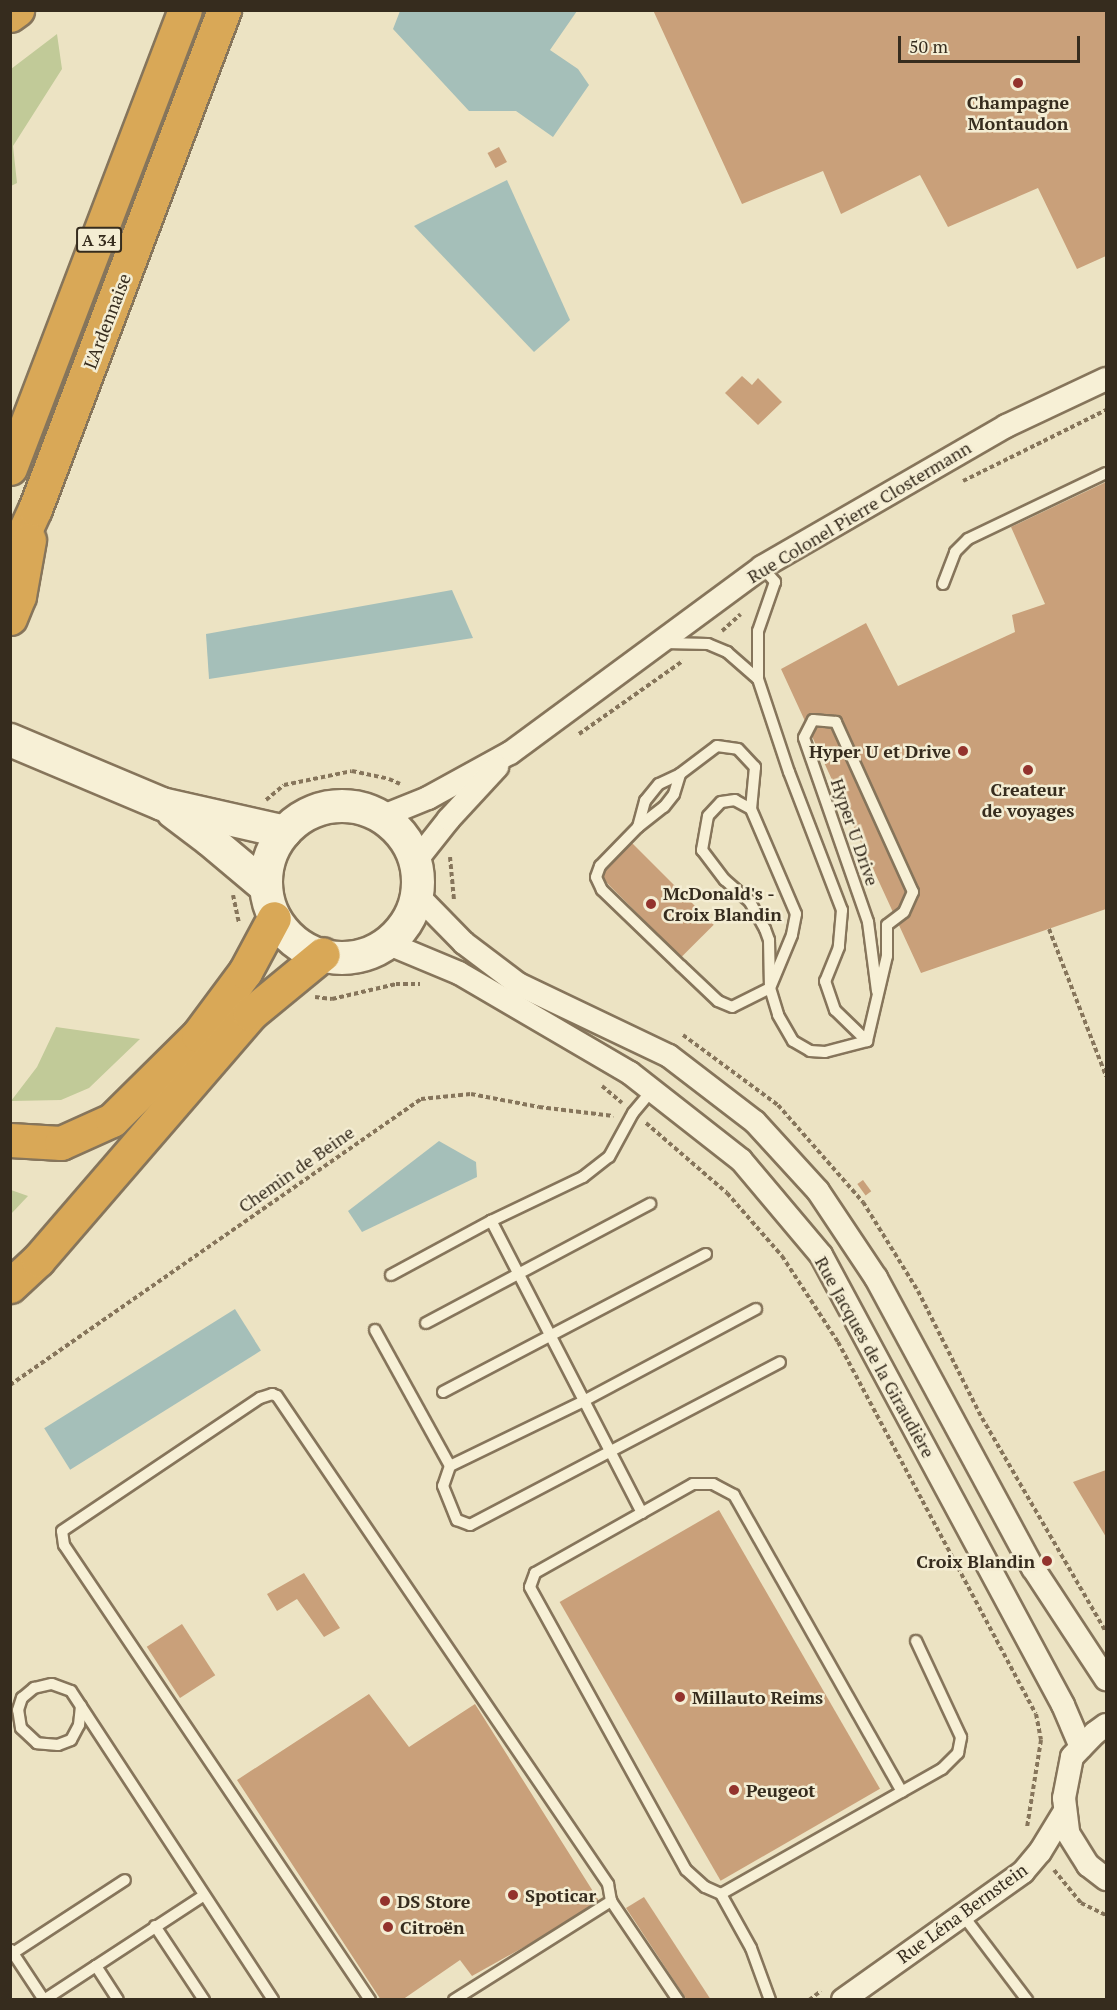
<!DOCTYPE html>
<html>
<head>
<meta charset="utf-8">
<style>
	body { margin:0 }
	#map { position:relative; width:1117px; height:2010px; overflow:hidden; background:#ece3c3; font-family:"PT Serif",serif }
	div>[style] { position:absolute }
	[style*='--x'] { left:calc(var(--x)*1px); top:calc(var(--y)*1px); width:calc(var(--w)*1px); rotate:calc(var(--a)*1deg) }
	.green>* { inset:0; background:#c1ca98 }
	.water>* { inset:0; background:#a5bfb9; transform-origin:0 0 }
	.building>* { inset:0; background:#c9a07a; transform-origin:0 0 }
	.path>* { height:4px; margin-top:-2px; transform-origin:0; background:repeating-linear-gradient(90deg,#86755b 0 4.5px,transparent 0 7.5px) }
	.roads { filter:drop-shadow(2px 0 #86755b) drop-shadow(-2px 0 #86755b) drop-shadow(0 2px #86755b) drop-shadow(0 -2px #86755b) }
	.lane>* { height:10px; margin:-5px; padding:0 5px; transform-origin:5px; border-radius:5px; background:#f7f0d6 }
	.street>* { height:22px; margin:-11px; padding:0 11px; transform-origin:11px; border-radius:11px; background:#f7f0d6 }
	.secondary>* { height:32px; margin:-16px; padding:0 16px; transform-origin:16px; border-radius:16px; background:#f7f0d6 }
	.secondary>.ring { margin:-16px; padding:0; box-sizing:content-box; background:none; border:32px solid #f7f0d6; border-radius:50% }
	.highway>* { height:33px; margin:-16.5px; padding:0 16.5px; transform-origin:16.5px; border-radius:16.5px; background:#d9a857 }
	.dots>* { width:16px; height:16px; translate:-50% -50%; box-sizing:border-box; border:3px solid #f4edd3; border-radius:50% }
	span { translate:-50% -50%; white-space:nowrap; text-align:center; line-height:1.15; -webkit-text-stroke:5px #f4edd3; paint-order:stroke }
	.shield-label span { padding:2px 4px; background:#f4edd3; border:2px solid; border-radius:4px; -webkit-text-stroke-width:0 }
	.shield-label { font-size:16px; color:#362c1e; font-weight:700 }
	.poi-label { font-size:18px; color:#362c1e; font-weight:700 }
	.right { translate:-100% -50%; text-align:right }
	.left { translate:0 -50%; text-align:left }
	.street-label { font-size:18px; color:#362c1e }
	.frame { position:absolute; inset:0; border:12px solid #362c1e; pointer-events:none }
	.scale { position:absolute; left:898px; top:36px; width:182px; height:27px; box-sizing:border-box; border:3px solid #362c1e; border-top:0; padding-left:8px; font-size:18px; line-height:21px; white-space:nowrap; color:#362c1e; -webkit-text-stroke:4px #f4edd3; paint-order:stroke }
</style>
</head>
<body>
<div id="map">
	<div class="green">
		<i style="clip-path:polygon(57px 34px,62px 69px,13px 146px,17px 183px,11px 186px,11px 69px)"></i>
		<i style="clip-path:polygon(56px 1027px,140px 1039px,89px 1088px,61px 1100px,11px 1101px,37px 1067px)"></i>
		<i style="clip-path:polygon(11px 1190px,28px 1196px,11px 1214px,10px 1190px)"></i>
	</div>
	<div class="water">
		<i style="clip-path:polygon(400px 11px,577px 11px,550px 50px,578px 69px,589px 85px,553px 137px,516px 111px,469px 111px,393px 29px)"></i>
		<i style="clip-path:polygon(507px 180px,570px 320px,534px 352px,414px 226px)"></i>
		<i style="clip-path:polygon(452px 590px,473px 638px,209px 679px,206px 634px)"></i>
		<i style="clip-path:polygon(439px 1141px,476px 1162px,477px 1177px,362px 1232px,348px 1211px)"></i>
		<i style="left:235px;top:1309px;width:49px;height:225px;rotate:58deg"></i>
	</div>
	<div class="building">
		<i style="clip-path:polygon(653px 10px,1106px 10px,1106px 256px,1077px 269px,1038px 188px,948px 227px,920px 175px,841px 214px,823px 171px,742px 204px)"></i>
		<i style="left:499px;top:147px;width:17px;height:13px;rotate:62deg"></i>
		<i style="clip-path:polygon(742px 376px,752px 385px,758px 378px,782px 402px,758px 425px,725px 393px)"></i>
		<i style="clip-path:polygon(1106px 482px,1106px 909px,921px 973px,781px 669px,866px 623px,898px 686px,1015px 632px,1012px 615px,1045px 604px,1011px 527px)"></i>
		<i style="left:631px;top:842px;width:117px;height:46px;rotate:45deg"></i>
		<i style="left:863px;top:1180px;width:14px;height:7px;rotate:54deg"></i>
		<i style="clip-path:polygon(1106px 1470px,1106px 1537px,1073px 1482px)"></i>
		<i style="left:719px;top:1510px;width:322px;height:184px;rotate:60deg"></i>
		<i style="clip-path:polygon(304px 1573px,340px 1628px,324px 1637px,297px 1599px,277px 1611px,267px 1594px)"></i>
		<i style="left:182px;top:1624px;width:61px;height:42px;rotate:57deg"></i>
		<i style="clip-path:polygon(369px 1694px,409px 1747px,475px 1704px,601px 1904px,472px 1976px,460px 1960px,402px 2000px,381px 2000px,237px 1780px)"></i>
		<i style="clip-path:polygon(644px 1897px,711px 2000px,687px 2000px,626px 1908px)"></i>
	</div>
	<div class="path">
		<i style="--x:963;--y:481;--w:160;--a:-26.4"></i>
		<i style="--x:722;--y:631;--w:25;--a:-42"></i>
		<i style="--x:579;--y:734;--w:127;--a:-35.1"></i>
		<i style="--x:266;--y:800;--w:23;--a:-40"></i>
		<i style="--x:284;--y:785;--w:69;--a:-11.6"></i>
		<i style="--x:352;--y:771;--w:38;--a:12"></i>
		<i style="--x:389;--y:779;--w:12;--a:24"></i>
		<i style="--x:450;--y:857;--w:43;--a:84.7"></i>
		<i style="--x:233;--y:895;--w:29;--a:78"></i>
		<i style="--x:1049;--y:929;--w:158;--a:68.8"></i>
		<i style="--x:315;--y:997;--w:17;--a:7"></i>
		<i style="--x:332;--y:999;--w:66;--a:-13.2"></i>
		<i style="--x:396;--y:984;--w:24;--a:0"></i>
		<i style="--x:683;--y:1035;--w:118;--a:36.4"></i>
		<i style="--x:778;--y:1105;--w:129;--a:48.8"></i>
		<i style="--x:863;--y:1202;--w:105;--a:58.3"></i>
		<i style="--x:918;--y:1291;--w:142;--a:63.3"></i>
		<i style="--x:982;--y:1418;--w:247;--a:59.9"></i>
		<i style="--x:602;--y:1086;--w:26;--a:40"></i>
		<i style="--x:646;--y:1123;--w:107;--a:40.8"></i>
		<i style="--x:727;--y:1193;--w:84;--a:48.9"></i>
		<i style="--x:782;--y:1256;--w:103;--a:56.9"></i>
		<i style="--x:838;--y:1342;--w:421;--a:62"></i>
		<i style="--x:1036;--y:1714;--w:26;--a:79"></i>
		<i style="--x:1041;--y:1740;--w:88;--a:99.1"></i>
		<i style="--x:10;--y:1385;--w:501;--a:-34.83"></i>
		<i style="--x:421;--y:1099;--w:50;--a:-5.7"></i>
		<i style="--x:471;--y:1094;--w:69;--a:10.8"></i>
		<i style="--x:539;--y:1107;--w:75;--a:6.9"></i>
		<i style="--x:1054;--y:1870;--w:43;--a:50.7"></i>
		<i style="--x:1081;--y:1903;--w:28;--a:26"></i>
		<i style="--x:809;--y:2000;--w:15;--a:-37"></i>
	</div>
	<div class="roads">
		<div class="lane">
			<i style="--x:762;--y:567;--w:20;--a:49"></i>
			<i style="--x:775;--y:582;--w:52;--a:109.1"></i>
			<i style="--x:758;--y:631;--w:48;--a:90"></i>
			<i style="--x:758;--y:679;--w:98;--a:71.6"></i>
			<i style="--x:789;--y:772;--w:148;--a:69"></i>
			<i style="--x:842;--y:910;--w:37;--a:95"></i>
			<i style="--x:839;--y:947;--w:37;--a:112"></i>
			<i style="--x:825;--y:981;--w:31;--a:71"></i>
			<i style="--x:835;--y:1010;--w:45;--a:44.1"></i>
			<i style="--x:943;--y:584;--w:34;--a:-69"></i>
			<i style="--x:955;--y:552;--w:18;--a:-45"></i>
			<i style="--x:968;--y:539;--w:153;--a:-25.6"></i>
			<i style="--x:665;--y:643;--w:43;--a:1.3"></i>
			<i style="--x:708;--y:644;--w:21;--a:23"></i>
			<i style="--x:727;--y:652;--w:41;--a:41.1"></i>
			<i style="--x:717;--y:746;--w:21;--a:8"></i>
			<i style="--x:738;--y:749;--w:25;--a:47"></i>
			<i style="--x:755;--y:767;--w:42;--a:95.4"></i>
			<i style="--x:751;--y:809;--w:114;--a:66.8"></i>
			<i style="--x:796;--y:914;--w:21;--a:101"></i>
			<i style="--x:792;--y:935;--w:57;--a:112.5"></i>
			<i style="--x:770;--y:988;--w:42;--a:153.4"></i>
			<i style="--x:732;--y:1007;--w:15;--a:-157"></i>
			<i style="--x:718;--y:1001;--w:51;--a:-136.6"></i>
			<i style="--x:681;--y:966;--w:110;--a:-136.1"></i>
			<i style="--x:602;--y:890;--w:14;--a:-115"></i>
			<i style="--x:596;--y:877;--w:12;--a:-70"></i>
			<i style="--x:600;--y:866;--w:54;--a:-45.7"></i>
			<i style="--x:638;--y:827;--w:33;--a:-38"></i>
			<i style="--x:664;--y:807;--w:16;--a:-52"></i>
			<i style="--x:674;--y:794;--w:21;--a:-73"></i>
			<i style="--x:680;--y:774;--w:46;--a:-37.1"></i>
			<i style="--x:751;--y:809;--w:18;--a:-151"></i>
			<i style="--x:735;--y:800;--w:14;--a:172"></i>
			<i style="--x:721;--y:802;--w:19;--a:133"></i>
			<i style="--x:708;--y:816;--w:35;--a:100"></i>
			<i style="--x:702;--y:850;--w:38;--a:53"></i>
			<i style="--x:725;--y:880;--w:33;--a:41"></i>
			<i style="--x:750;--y:902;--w:31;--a:61"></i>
			<i style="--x:765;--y:929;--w:12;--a:70"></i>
			<i style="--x:769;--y:940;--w:48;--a:88.8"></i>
			<i style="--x:770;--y:988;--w:28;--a:73"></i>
			<i style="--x:778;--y:1015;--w:30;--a:60"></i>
			<i style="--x:793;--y:1041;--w:20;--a:30"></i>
			<i style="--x:810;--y:1051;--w:15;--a:4"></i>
			<i style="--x:825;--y:1052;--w:43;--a:-14.7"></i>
			<i style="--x:638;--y:827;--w:27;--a:-75"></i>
			<i style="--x:645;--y:801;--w:22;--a:-51"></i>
			<i style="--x:659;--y:784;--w:23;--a:-25"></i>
			<i style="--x:867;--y:1041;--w:87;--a:-76.8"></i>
			<i style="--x:887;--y:956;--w:31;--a:-90"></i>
			<i style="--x:887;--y:925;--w:21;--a:-37"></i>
			<i style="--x:904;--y:912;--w:22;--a:-66"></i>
			<i style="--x:913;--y:892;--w:187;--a:-114.4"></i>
			<i style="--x:836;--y:722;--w:23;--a:-175"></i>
			<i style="--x:813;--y:720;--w:20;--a:117"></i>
			<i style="--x:804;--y:738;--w:195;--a:70.8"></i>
			<i style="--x:868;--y:922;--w:70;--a:82.6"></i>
			<i style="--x:391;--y:1275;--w:114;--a:-28.4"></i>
			<i style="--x:756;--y:1309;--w:195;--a:151.9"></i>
			<i style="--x:584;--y:1401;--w:149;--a:154.1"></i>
			<i style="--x:450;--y:1466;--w:21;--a:109"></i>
			<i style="--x:443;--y:1486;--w:37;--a:68"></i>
			<i style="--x:457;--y:1520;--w:14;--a:21"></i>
			<i style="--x:470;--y:1525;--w:350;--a:-27.7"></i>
			<i style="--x:426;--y:1323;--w:254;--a:-28"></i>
			<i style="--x:375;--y:1330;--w:155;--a:61.1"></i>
			<i style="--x:443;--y:1392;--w:297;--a:-27.7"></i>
			<i style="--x:642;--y:1513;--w:329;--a:-117.3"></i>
			<i style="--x:491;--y:1221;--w:102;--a:-25.6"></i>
			<i style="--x:583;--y:1177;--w:33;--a:-38"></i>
			<i style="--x:609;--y:1157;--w:50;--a:-61.4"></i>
			<i style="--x:633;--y:1113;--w:30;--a:-50"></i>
			<i style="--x:81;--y:1706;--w:19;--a:96"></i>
			<i style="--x:79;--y:1725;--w:17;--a:118"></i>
			<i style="--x:71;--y:1740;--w:14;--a:159"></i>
			<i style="--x:58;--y:1745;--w:21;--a:-175"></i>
			<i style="--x:37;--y:1743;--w:22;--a:-137"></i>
			<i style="--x:21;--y:1728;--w:18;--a:-99"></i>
			<i style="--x:18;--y:1710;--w:13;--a:-72"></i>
			<i style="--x:22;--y:1698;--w:16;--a:-40"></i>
			<i style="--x:34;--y:1688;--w:18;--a:-13"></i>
			<i style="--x:52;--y:1684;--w:20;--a:20"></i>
			<i style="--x:71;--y:1691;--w:369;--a:56.8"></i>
			<i style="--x:721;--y:1894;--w:254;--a:-29.5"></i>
			<i style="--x:942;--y:1769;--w:23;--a:-45"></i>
			<i style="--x:958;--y:1753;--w:16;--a:-79"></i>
			<i style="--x:961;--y:1737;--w:106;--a:-115.1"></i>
			<i style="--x:962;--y:1914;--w:108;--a:52.9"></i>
			<i style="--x:155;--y:1926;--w:89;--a:56.5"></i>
			<i style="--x:11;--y:1950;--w:60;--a:56.6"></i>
			<i style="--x:10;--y:1955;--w:137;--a:-33.1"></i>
			<i style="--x:96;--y:1966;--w:128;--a:-33.2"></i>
			<i style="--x:44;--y:2000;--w:62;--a:-33.2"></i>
			<i style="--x:96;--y:1966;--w:40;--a:57.1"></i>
			<i style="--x:370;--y:2000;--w:548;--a:-123.92"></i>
			<i style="--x:64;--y:1545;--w:14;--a:-98"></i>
			<i style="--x:62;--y:1531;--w:239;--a:-33.9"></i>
			<i style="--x:260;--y:1398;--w:13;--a:-18"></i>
			<i style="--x:272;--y:1394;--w:5;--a:22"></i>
			<i style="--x:277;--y:1396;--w:590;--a:55.85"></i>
			<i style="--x:608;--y:1884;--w:17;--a:80"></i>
			<i style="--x:611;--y:1901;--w:120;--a:55.9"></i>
			<i style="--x:454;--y:2000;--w:186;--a:-32.2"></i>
			<i style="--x:770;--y:2000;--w:55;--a:-110.1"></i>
			<i style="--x:751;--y:1948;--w:62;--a:-119.1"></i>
			<i style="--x:721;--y:1894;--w:17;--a:-156"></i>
			<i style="--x:705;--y:1887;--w:25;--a:-138"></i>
			<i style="--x:686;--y:1870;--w:323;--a:-118.9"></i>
			<i style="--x:530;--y:1587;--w:15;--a:-70"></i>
			<i style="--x:535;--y:1573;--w:181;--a:-29.4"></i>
			<i style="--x:693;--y:1484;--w:20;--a:0"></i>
			<i style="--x:713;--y:1484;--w:24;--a:28"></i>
			<i style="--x:734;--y:1495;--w:341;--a:60.5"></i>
		</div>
		<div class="street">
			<i style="--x:381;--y:817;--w:51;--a:-22"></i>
			<i style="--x:428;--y:798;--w:94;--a:-28.8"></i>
			<i style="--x:510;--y:753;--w:313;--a:-36.4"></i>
			<i style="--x:762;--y:567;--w:282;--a:-30"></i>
			<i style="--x:1006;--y:426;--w:110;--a:-25.2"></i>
			<i style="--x:415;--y:862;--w:55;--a:-51.7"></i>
			<i style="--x:449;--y:819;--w:71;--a:-47.3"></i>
			<i style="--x:417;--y:895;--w:67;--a:45.6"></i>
			<i style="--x:464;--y:943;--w:68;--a:37.2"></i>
			<i style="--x:518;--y:984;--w:167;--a:25.5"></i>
			<i style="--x:669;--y:1056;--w:108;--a:37.5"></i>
			<i style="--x:755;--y:1122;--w:93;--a:47.6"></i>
			<i style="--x:818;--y:1191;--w:105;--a:56.3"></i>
			<i style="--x:876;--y:1278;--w:330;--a:61.6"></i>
			<i style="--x:1033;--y:1568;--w:133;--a:56.7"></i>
			<i style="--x:387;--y:943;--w:78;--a:22.6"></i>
			<i style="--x:459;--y:973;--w:198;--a:30.3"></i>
			<i style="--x:630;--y:1073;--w:141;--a:38.1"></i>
			<i style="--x:741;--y:1160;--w:124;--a:49.9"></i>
			<i style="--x:821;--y:1255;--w:511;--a:61.73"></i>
			<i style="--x:1063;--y:1705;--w:46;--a:66.8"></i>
			<i style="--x:1106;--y:1725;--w:14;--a:144"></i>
			<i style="--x:1095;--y:1733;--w:33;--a:134"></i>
			<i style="--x:1072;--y:1757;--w:42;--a:101"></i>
			<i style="--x:1064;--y:1798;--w:35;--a:83"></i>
			<i style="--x:1068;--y:1833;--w:38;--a:58"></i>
			<i style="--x:1088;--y:1865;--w:23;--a:38"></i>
			<i style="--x:843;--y:2000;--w:221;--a:-35.4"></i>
			<i style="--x:1023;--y:1872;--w:26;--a:-50"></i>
			<i style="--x:1040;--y:1852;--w:48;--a:-58.6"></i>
		</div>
		<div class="secondary">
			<i style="--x:10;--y:740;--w:165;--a:22.8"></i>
			<i style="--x:162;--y:804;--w:126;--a:12.8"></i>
			<i class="ring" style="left:266px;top:806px;width:120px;height:120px"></i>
			<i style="--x:173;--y:812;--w:46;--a:37.1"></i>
			<i style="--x:210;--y:840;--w:73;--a:40"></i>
		</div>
		<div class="highway">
			<i style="--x:10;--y:15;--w:9;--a:-36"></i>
			<i style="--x:10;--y:468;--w:490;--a:-69.1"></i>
			<i style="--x:10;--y:563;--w:60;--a:-65.2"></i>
			<i style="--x:35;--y:509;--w:534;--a:-69.26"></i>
			<i style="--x:10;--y:618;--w:24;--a:-68"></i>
			<i style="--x:19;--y:596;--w:57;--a:-79.9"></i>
			<i style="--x:10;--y:1140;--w:51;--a:3.4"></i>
			<i style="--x:61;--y:1143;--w:56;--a:-24.3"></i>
			<i style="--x:112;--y:1120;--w:121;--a:-44.7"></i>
			<i style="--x:198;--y:1035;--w:79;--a:-53.3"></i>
			<i style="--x:245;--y:972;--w:61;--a:-61.8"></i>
			<i style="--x:10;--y:1286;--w:38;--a:-43"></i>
			<i style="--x:38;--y:1260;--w:325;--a:-49.2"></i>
			<i style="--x:250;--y:1014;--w:94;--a:-39.4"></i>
		</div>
	</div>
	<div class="dots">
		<i style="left:1018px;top:83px;background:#93332d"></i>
		<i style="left:963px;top:751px;background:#93332d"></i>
		<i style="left:1028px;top:770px;background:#93332d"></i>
		<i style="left:651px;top:904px;background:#93332d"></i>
		<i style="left:1047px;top:1561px;background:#93332d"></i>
		<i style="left:680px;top:1697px;background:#93332d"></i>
		<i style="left:734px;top:1790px;background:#93332d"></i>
		<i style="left:513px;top:1895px;background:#93332d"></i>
		<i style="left:385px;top:1901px;background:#93332d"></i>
		<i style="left:388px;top:1927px;background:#93332d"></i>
	</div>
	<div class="shield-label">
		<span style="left:99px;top:240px">A 34</span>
	</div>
	<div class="poi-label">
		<span style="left:1018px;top:113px">Champagne<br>Montaudon</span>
		<span class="right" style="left:951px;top:751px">Hyper U et Drive</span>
		<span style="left:1028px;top:800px">Createur<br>de voyages</span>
		<span class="left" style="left:663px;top:904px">McDonald's -<br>Croix Blandin</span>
		<span class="right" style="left:1035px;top:1561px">Croix Blandin</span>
		<span class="left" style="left:692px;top:1697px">Millauto Reims</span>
		<span class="left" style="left:746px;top:1790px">Peugeot</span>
		<span class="left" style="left:525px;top:1895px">Spoticar</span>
		<span class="left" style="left:397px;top:1901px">DS Store</span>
		<span class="left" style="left:400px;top:1927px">Citroën</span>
	</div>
	<div class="street-label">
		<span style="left:107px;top:321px;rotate:-69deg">L'Ardennaise</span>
		<span style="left:859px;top:512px;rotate:-31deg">Rue Colonel Pierre Clostermann</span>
		<span style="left:855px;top:832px;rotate:71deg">Hyper U Drive</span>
		<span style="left:296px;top:1169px;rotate:-35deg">Chemin de Beine</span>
		<span style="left:875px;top:1357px;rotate:61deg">Rue Jacques de la Giraudière</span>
		<span style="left:962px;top:1913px;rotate:-36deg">Rue Léna Bernstein</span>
	</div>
	<div class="frame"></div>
	<div class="scale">50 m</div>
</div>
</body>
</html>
